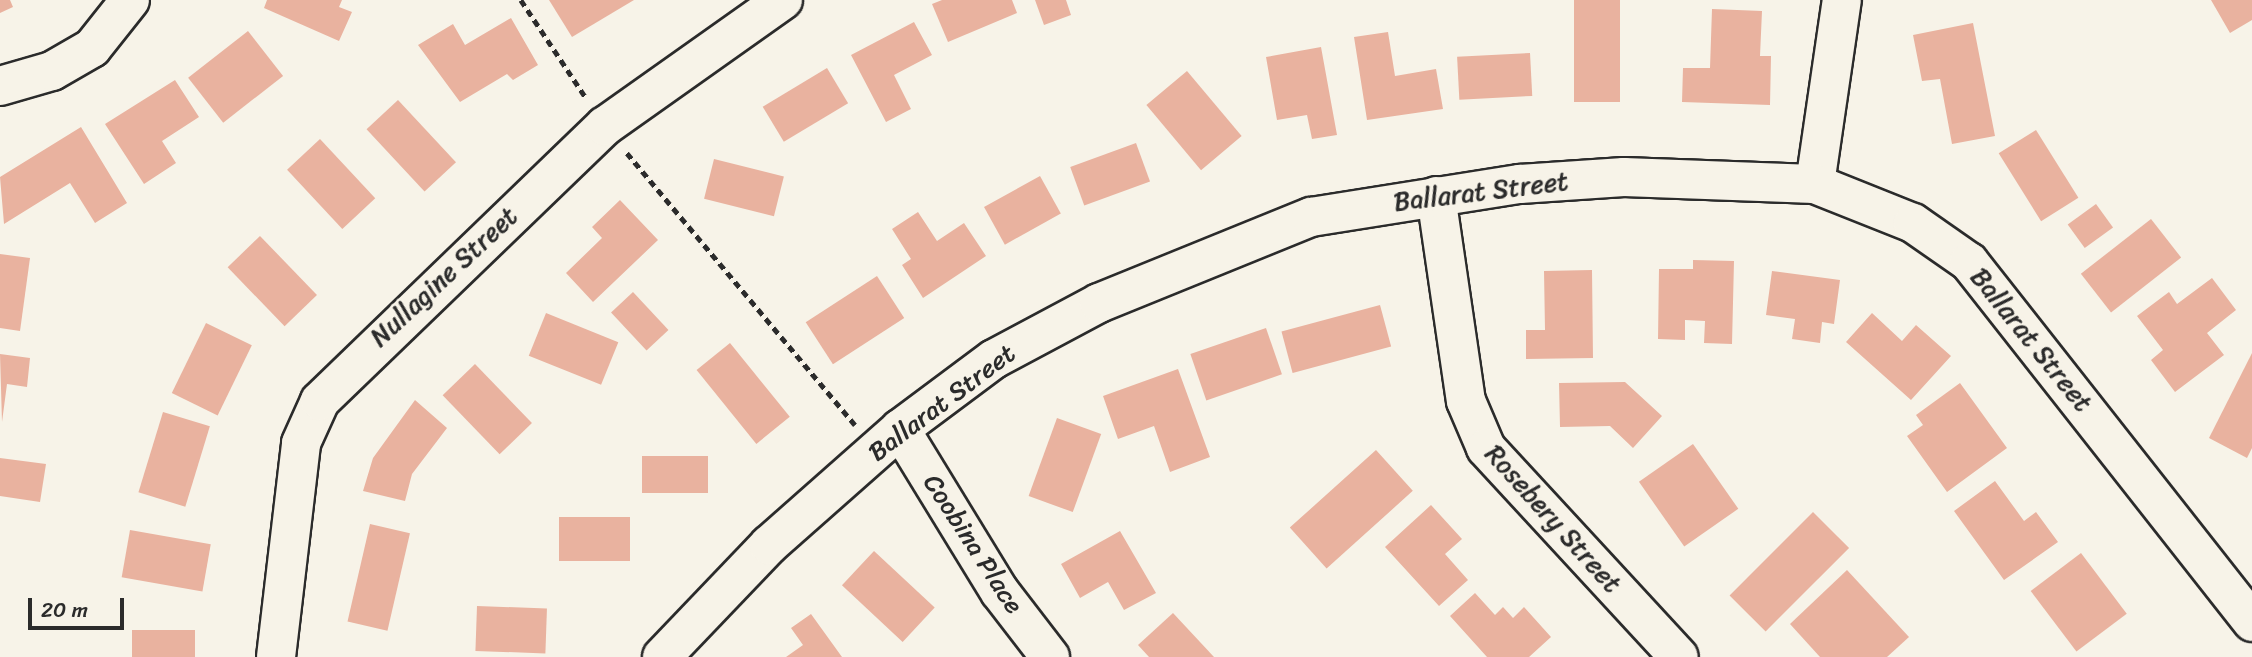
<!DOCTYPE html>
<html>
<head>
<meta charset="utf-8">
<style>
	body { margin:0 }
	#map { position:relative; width:2252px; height:657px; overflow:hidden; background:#f7f3e8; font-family:Sriracha,sans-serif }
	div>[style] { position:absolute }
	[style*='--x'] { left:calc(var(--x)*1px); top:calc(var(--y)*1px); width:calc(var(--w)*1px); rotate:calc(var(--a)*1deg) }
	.building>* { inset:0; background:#e9b29f; transform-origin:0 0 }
	.path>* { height:4.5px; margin-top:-2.25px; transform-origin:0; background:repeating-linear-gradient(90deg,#2b2b2b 0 7px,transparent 0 12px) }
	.roads { filter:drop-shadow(2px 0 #2b2b2b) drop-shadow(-2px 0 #2b2b2b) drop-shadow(0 2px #2b2b2b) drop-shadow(0 -2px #2b2b2b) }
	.street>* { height:38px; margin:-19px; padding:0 19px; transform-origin:19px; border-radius:19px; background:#f7f3e8 }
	span { translate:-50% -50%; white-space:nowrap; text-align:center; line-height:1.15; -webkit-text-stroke:5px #f7f3e8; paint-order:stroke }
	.street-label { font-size:26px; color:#2b2b2b }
	.scale { position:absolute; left:28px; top:598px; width:96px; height:32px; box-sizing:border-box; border:4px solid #2b2b2b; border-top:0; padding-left:9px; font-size:21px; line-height:24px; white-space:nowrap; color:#2b2b2b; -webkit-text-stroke:5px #f7f3e8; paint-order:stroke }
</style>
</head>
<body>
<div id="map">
	<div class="building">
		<i style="clip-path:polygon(0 0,10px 0,13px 7px,0 13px)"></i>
		<i style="clip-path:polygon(267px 0,342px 0,339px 7px,352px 12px,339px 41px,264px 8px)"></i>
		<i style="clip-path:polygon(549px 0,634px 0,572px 37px)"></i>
		<i style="clip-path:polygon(942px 0,1012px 0,1017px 13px,948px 42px,932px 4px)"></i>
		<i style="clip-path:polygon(1035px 0,1066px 0,1071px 15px,1044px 25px)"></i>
		<i style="left:1574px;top:0;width:46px;height:102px"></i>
		<i style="clip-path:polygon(2211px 0,2252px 0,2252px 20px,2230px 33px)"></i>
		<i style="clip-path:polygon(1712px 9px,1762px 11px,1760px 56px,1771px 56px,1770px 105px,1682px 102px,1683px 68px,1710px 68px)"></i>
		<i style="clip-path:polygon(511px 18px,538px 65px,513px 80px,507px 74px,460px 102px,418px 45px,453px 24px,465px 45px)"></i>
		<i style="clip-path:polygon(914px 22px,932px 55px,894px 75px,911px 109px,886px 122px,851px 55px)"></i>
		<i style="clip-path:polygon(1973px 23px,1995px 136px,1952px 144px,1940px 79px,1922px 81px,1913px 35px)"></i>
		<i style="left:248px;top:31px;width:57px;height:76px;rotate:52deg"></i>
		<i style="clip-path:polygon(1388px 32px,1395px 76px,1436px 69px,1443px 109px,1367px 120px,1354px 37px)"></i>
		<i style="clip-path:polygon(1321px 47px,1337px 135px,1312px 139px,1307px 115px,1277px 120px,1266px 57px)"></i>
		<i style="left:1530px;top:53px;width:43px;height:73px;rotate:87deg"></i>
		<i style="left:827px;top:68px;width:41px;height:75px;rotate:59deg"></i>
		<i style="left:1187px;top:71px;width:85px;height:53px;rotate:50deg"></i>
		<i style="clip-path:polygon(175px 80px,199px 117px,162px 141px,176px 163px,144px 184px,105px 124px)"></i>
		<i style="left:398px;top:100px;width:85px;height:43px;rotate:47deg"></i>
		<i style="clip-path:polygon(81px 127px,127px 203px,95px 223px,70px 183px,4px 224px,0 177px)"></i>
		<i style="left:2036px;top:130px;width:80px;height:44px;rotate:58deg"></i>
		<i style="left:320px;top:139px;width:81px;height:45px;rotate:47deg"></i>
		<i style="left:1136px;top:143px;width:41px;height:70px;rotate:70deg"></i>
		<i style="left:714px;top:159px;width:72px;height:41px;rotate:14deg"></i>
		<i style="left:1040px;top:176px;width:43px;height:64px;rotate:61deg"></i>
		<i style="clip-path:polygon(620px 200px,658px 240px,593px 302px,566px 273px,602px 238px,592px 227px)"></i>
		<i style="left:2096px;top:204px;width:29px;height:35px;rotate:54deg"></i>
		<i style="clip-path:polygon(918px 212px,937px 241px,964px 223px,986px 256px,923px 298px,902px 265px,911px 259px,892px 229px)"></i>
		<i style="left:2151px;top:219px;width:49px;height:89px;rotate:52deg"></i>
		<i style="left:260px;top:236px;width:82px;height:45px;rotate:46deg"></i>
		<i style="clip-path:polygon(0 254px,30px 258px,20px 331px,0 328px)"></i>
		<i style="clip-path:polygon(1693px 260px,1734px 261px,1732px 344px,1704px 343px,1705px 321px,1685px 320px,1685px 340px,1658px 339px,1659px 269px,1693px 269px)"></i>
		<i style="clip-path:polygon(1592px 270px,1593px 358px,1526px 359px,1526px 330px,1545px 330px,1544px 271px)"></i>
		<i style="clip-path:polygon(1772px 271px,1840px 280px,1834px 324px,1822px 322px,1820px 343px,1792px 339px,1795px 319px,1766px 315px)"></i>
		<i style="left:877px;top:276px;width:50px;height:85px;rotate:57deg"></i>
		<i style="clip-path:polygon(2212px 278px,2236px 310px,2207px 333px,2224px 355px,2175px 392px,2151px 360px,2163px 350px,2137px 316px,2169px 292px,2177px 304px)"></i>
		<i style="left:633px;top:292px;width:52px;height:30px;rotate:47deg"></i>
		<i style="left:1380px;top:305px;width:43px;height:102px;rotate:75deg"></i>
		<i style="left:546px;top:313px;width:78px;height:46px;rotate:22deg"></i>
		<i style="clip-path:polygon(1872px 313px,1902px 341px,1916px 325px,1951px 356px,1911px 400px,1846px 342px)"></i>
		<i style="left:206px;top:323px;width:51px;height:78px;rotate:26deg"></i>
		<i style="left:1266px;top:328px;width:49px;height:80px;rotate:71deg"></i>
		<i style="left:730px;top:343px;width:95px;height:43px;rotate:51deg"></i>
		<i style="clip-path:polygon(2252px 353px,2252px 448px,2247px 458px,2209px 438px)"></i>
		<i style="clip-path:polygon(0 354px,30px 358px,27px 387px,7px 384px,2px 422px)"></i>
		<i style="left:475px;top:364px;width:82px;height:45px;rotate:46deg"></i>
		<i style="clip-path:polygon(1178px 369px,1210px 457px,1170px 472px,1154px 426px,1118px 439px,1103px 396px)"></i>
		<i style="clip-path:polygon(1625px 382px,1662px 416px,1633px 448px,1610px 426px,1560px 427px,1559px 383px)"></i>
		<i style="clip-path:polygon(1960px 383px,2007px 448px,1947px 492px,1907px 436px,1923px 425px,1916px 415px)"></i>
		<i style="clip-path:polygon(415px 400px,447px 428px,412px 474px,405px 501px,363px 491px,373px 458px)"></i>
		<i style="left:163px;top:412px;width:49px;height:84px;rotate:17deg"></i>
		<i style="left:1057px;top:418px;width:47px;height:83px;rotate:20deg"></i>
		<i style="left:1693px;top:444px;width:79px;height:66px;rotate:55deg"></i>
		<i style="left:1376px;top:450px;width:55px;height:116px;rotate:48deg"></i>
		<i style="left:642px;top:456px;width:66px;height:37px"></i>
		<i style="clip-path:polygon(0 458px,46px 464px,40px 502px,0 496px)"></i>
		<i style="clip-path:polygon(1995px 481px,2024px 521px,2036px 512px,2058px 542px,2004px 580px,1954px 511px)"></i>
		<i style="clip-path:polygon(1431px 505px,1462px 539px,1445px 554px,1468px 580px,1439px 606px,1385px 547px)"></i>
		<i style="left:1813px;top:512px;width:51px;height:118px;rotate:45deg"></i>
		<i style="left:630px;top:517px;width:44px;height:71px;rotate:90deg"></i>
		<i style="left:370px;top:524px;width:41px;height:100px;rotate:13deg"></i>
		<i style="left:130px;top:530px;width:82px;height:48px;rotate:10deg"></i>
		<i style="clip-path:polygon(1120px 531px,1156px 593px,1124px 610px,1108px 582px,1080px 598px,1061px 564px)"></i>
		<i style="left:874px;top:551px;width:83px;height:47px;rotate:43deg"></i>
		<i style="left:2081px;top:553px;width:76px;height:63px;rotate:53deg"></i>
		<i style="clip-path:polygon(1847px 570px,1909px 637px,1887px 657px,1820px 657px,1790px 624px)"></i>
		<i style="clip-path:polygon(1475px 593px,1495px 615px,1503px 607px,1513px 618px,1524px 607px,1551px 637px,1529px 657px,1487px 657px,1450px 616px)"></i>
		<i style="left:477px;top:606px;width:70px;height:45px;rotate:2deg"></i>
		<i style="clip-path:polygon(1173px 613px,1214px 657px,1149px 657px,1138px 645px)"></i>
		<i style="clip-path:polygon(811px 614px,842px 657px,786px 657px,803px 645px,791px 628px)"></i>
		<i style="left:132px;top:630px;width:63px;height:27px"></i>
	</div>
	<div class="path">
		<i style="--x:521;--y:0;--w:118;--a:56.4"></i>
		<i style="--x:627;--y:153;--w:355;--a:50"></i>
	</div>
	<div class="roads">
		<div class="street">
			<i style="--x:0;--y:86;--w:54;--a:-16.1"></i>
			<i style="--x:52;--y:71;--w:46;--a:-29.9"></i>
			<i style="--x:92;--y:48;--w:61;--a:-51.6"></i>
			<i style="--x:1815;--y:184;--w:186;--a:-81.7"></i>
			<i style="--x:1436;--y:196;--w:207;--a:81.7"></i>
			<i style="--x:1466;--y:401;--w:51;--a:66.9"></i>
			<i style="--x:1486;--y:448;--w:284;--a:47.3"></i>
			<i style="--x:900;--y:429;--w:191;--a:58.5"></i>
			<i style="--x:1000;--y:592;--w:82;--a:52.4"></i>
			<i style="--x:276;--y:657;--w:215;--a:-83.3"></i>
			<i style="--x:301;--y:443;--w:46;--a:-65.7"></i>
			<i style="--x:320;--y:401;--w:396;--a:-44"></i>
			<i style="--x:605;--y:126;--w:218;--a:-35.3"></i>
			<i style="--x:662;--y:657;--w:155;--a:-46.3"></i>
			<i style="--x:769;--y:545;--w:175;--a:-41.5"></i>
			<i style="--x:900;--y:429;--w:117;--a:-36.7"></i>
			<i style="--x:994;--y:359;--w:119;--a:-28.1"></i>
			<i style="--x:1099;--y:303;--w:229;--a:-22.1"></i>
			<i style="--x:1311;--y:217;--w:212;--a:-9"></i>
			<i style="--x:1520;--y:184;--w:104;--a:-3.9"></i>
			<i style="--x:1624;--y:177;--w:191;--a:2.1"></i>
			<i style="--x:1815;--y:184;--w:105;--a:21.7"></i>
			<i style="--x:1913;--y:223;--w:68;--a:34.9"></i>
			<i style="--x:1969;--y:262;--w:458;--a:51.8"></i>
		</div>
	</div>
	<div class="street-label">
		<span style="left:1481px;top:192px;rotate:-7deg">Ballarat Street</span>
		<span style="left:444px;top:277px;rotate:-43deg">Nullagine Street</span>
		<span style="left:2031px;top:340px;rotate:51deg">Ballarat Street</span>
		<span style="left:942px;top:403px;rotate:-37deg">Ballarat Street</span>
		<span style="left:1553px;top:519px;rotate:48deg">Rosebery Street</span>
		<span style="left:973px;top:544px;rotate:57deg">Coobina Place</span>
	</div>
	<div class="scale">20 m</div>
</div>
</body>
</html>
